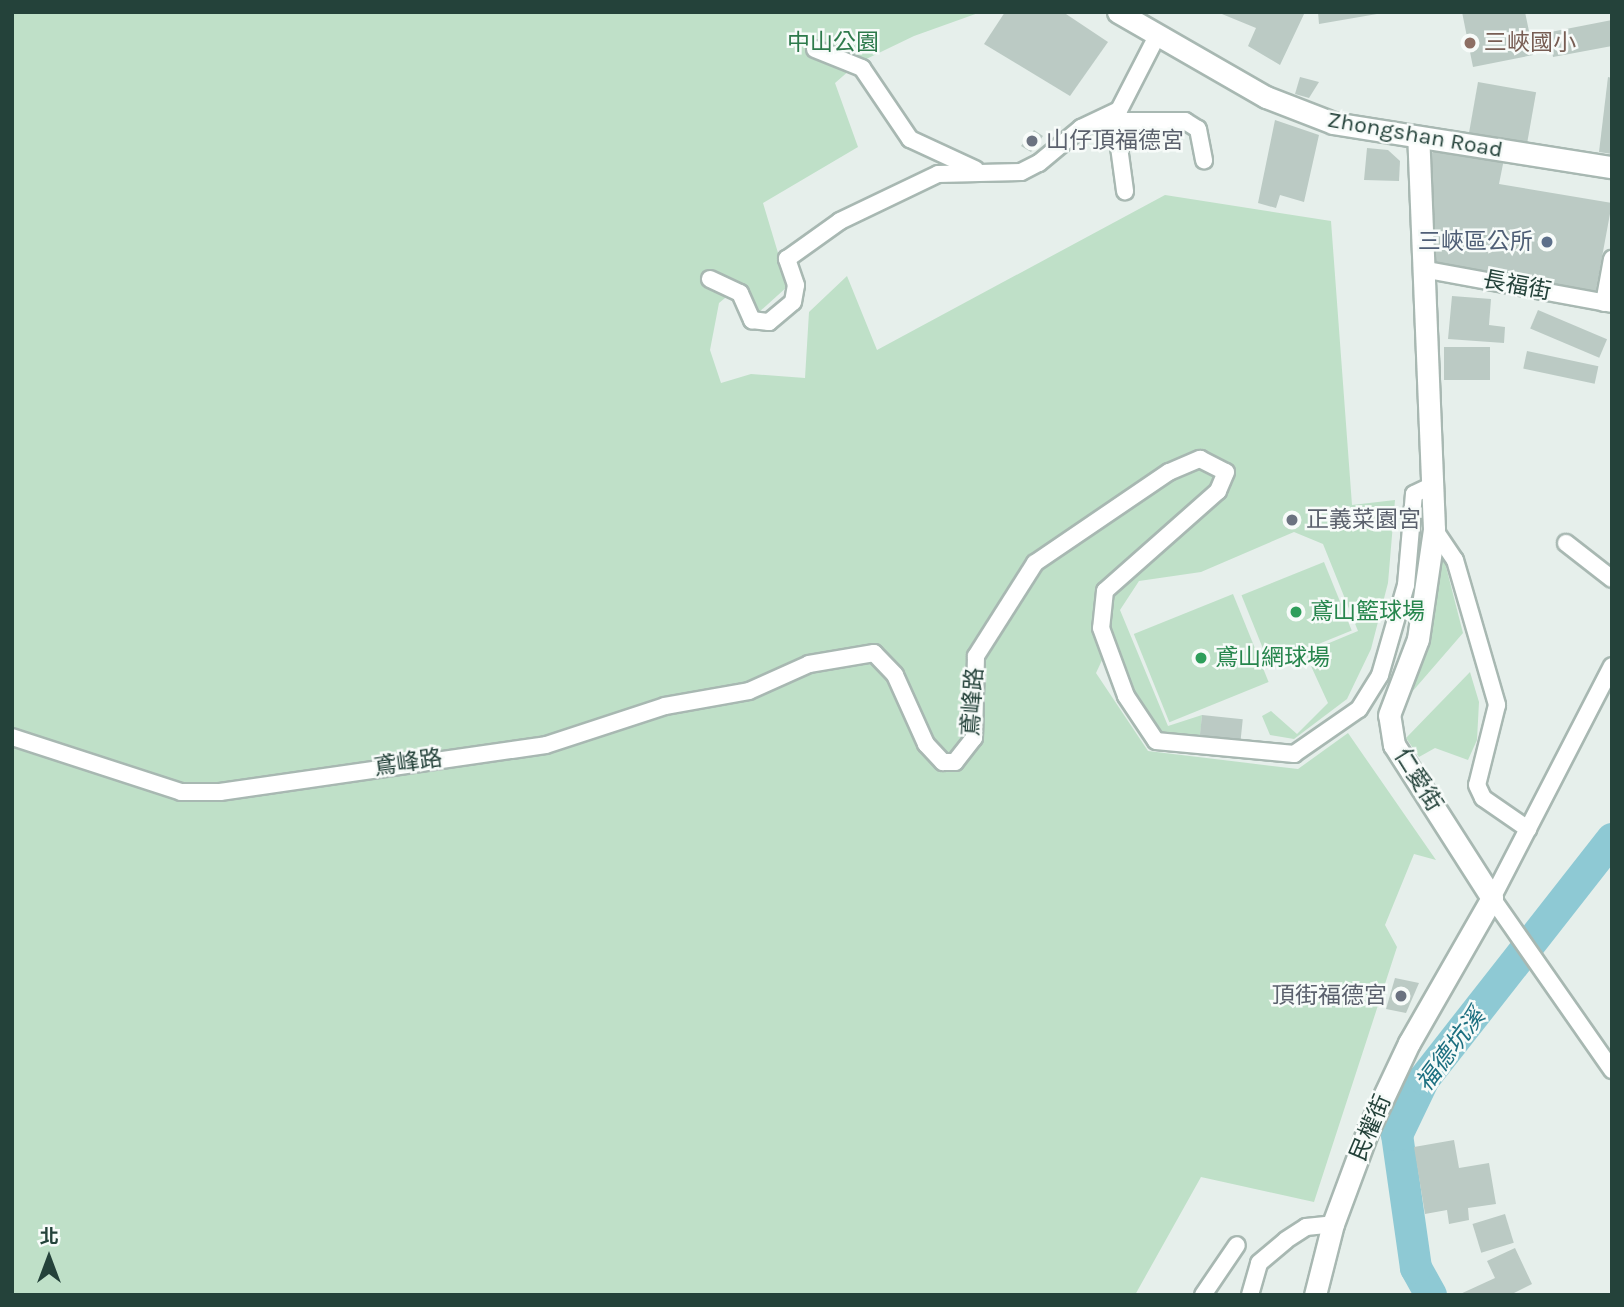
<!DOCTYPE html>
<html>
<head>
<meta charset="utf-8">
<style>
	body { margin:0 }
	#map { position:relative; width:1624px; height:1307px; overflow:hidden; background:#e6efeb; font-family:Karla,"Noto Sans TC",sans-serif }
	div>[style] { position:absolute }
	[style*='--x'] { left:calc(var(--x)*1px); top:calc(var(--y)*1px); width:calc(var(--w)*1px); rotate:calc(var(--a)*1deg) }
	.green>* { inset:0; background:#bfe0c8; transform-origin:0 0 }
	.river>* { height:32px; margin:-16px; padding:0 16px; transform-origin:16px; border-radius:16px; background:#8ec9d4 }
	.building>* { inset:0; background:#bbcac4; transform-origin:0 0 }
	.roads { filter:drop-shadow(2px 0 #a8b8b2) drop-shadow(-2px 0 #a8b8b2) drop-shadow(0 2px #a8b8b2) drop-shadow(0 -2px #a8b8b2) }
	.street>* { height:16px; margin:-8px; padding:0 8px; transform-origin:8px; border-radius:8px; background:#fff }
	.secondary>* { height:21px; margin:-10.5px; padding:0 10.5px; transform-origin:10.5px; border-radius:10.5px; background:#fff }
	.dots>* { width:19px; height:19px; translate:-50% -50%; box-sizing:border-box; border:4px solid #f7fbf9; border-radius:50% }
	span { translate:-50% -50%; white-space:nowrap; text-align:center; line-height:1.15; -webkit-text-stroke:5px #f7fbf9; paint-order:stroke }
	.park-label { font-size:23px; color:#2d7a4b }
	.education-label { font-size:23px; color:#785e54 }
	.left { translate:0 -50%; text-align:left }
	.street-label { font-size:23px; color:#24423a }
	.worship-label { font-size:23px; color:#5b616d }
	.right { translate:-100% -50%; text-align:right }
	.service-label { font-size:23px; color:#4e5e75 }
	.leisure-label { font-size:23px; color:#27864d }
	.water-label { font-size:24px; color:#1c6f80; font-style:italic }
	.frame { position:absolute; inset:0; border:14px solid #24423a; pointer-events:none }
	.north { position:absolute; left:14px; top:1223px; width:70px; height:70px; -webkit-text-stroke:5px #f7fbf9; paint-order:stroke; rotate:0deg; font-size:19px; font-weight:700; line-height:28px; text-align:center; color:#24423a }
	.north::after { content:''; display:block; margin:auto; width:24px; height:32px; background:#24423a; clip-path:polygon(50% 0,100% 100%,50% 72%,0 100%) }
</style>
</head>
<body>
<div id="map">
	<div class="green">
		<i style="clip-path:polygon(12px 12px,981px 12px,914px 36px,858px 63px,835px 83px,858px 147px,763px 203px,788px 286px,758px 313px,742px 284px,719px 303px,710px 350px,721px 383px,751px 374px,805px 378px,809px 312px,847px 276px,877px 350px,1165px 195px,1331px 221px,1352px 505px,1395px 500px,1388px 583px,1371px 649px,1347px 699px,1294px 739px,1270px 735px,1262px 716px,1271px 711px,1297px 734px,1328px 703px,1305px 653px,1358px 631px,1323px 544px,1294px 532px,1201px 572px,1139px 581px,1120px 610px,1168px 726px,1202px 715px,1200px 737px,1162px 734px,1132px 691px,1111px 641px,1096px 673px,1148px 751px,1298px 769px,1348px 733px,1436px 860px,1414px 854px,1385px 925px,1397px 947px,1314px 1202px,1201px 1177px,1135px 1295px,12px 1295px)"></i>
		<i style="clip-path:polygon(1442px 551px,1463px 633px,1405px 700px,1424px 645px)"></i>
		<i style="left:1324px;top:562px;width:74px;height:89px;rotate:68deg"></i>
		<i style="left:1233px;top:594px;width:95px;height:107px;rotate:68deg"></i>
		<i style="clip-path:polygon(1470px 672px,1479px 702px,1477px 740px,1468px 760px,1435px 748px,1419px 757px,1406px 738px)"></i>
	</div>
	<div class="river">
		<i style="--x:1431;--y:1295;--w:31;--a:-119"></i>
		<i style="--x:1416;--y:1268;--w:134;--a:-98.1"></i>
		<i style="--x:1397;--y:1135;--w:62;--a:-64.3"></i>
		<i style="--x:1424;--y:1079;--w:305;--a:-51.9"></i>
	</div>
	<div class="building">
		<i style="clip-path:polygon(1005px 12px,1063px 12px,1108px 42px,1070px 96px,984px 44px)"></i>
		<i style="clip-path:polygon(1217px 12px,1305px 12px,1280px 65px,1248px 46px,1256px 28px)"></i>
		<i style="clip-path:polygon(1318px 12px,1377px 12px,1377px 14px,1319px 24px)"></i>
		<i style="clip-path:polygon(1462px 12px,1525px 12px,1530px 36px,1612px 20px,1612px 46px,1553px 57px,1551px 45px,1532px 48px,1533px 55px,1473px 67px)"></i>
		<i style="clip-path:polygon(1300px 77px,1319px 82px,1309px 98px,1295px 94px)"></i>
		<i style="clip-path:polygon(1608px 77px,1612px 78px,1612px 154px,1599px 152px)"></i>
		<i style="left:1478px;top:82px;width:59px;height:59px;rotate:10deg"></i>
		<i style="clip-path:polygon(1275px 120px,1319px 135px,1304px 202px,1280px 195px,1276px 208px,1258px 203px)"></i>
		<i style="clip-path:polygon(1034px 130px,1043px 136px,1031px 152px,1021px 146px)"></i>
		<i style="clip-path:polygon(1367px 148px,1388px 150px,1400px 161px,1399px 181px,1364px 180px)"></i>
		<i style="clip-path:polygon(1438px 148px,1504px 159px,1499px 184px,1612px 203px,1595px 295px,1442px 268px,1426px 252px,1423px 160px)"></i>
		<i style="clip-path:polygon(1452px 296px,1491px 299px,1489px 325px,1505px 327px,1504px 343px,1448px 339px)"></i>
		<i style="left:1538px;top:310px;width:75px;height:20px;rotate:23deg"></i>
		<i style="left:1444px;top:347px;width:46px;height:33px"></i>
		<i style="left:1527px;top:351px;width:73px;height:18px;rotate:12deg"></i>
		<i style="left:1202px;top:715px;width:41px;height:22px;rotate:6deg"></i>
		<i style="clip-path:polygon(1395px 978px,1419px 983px,1406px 1013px,1386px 1009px)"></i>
		<i style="clip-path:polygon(1454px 1140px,1459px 1168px,1489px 1163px,1496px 1204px,1468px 1208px,1469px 1220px,1449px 1224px,1447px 1210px,1425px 1214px,1414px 1147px)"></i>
		<i style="left:1505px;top:1214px;width:30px;height:34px;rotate:73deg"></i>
		<i style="clip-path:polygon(1515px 1248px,1532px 1284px,1510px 1295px,1458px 1295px,1495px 1278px,1487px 1261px)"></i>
	</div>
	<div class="roads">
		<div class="street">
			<i style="--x:815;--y:49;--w:51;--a:22"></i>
			<i style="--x:862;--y:68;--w:86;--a:55.9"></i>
			<i style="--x:910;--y:139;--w:72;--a:24.8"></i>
			<i style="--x:1098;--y:121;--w:87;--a:0"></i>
			<i style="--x:1185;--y:121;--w:15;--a:32"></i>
			<i style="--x:1198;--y:129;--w:32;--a:79"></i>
			<i style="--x:1116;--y:125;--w:67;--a:82.2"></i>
			<i style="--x:1422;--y:269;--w:193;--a:10.4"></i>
			<i style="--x:710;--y:279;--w:33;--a:25"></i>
			<i style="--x:740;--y:293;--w:30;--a:66"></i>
			<i style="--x:752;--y:320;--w:17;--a:7"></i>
			<i style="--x:769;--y:322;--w:31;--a:-40"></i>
			<i style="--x:793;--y:302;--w:17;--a:-80"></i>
			<i style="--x:796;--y:285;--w:28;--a:-109"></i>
			<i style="--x:787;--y:259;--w:65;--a:-35.6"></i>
			<i style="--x:840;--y:221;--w:109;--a:-25.6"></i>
			<i style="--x:938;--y:174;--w:83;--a:-1.4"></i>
			<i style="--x:1021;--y:172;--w:20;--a:-27"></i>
			<i style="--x:1039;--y:163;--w:55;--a:-39.8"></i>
			<i style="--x:1081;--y:128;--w:42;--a:-25.3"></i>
			<i style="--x:1119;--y:110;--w:81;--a:-62.8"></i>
			<i style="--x:1604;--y:303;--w:45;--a:-79.7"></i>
			<i style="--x:1434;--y:529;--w:37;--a:56"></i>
			<i style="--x:1455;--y:560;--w:151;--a:73.8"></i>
			<i style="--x:1497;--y:705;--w:82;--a:104"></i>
			<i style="--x:1477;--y:785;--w:14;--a:65"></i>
			<i style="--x:1483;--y:798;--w:55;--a:34.6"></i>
			<i style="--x:1566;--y:543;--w:58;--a:38"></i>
			<i style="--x:1612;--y:666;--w:261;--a:117.3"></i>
			<i style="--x:1492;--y:898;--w:210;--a:55.1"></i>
			<i style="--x:12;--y:737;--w:178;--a:18"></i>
			<i style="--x:181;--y:792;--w:39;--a:0"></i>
			<i style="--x:220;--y:792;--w:329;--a:-8.2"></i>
			<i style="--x:546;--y:745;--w:125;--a:-18.1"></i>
			<i style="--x:665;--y:706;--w:85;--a:-10.1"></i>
			<i style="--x:749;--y:691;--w:66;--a:-24.2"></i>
			<i style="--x:809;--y:664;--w:66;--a:-9.6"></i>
			<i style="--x:874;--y:653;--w:30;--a:46"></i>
			<i style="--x:895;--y:675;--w:76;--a:65.8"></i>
			<i style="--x:926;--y:744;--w:25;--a:47"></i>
			<i style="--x:943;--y:762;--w:12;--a:0"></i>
			<i style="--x:955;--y:762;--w:31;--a:-52"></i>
			<i style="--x:974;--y:738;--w:82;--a:-88.6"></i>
			<i style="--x:976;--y:656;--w:110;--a:-57.6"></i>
			<i style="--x:1035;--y:563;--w:162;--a:-34.2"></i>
			<i style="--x:1169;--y:472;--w:34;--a:-23"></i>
			<i style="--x:1200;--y:459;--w:29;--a:27"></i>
			<i style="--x:1226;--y:472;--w:21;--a:113"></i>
			<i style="--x:1218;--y:491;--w:151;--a:138.5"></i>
			<i style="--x:1105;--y:591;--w:37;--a:96"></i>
			<i style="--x:1101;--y:628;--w:72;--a:69.8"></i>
			<i style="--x:1126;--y:696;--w:54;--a:56.3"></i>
			<i style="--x:1156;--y:741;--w:139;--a:5.4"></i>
			<i style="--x:1294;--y:754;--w:79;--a:-34.7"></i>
			<i style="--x:1359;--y:709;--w:40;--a:-58"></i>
			<i style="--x:1380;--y:675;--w:94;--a:-73.9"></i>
			<i style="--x:1406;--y:585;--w:91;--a:-85"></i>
			<i style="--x:1414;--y:494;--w:21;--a:-25"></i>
			<i style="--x:1203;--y:1295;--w:60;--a:-55.8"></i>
			<i style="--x:1250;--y:1295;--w:33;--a:-74"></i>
			<i style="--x:1259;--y:1263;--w:35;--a:-40"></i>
			<i style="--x:1286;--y:1240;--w:24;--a:-33"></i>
			<i style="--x:1306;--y:1227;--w:27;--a:-6"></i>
		</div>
		<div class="secondary">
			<i style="--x:1118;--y:12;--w:171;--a:29.9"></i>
			<i style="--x:1266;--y:97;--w:72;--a:21.2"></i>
			<i style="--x:1333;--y:123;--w:282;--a:9"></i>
			<i style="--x:1315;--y:1295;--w:73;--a:-75.8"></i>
			<i style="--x:1333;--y:1224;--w:100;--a:-69.6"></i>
			<i style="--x:1368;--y:1130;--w:96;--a:-64.8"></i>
			<i style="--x:1409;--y:1043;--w:167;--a:-60.2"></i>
			<i style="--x:1492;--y:898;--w:182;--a:-122.6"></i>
			<i style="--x:1394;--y:745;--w:30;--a:-99"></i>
			<i style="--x:1389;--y:715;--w:81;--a:-69.1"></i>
			<i style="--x:1418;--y:639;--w:111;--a:-81.7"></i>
			<i style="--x:1434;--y:529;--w:391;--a:-92.3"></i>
		</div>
	</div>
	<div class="dots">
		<i style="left:1470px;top:43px;background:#8d6e63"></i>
		<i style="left:1032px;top:141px;background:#6b7280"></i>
		<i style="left:1547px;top:242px;background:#5c6f8a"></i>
		<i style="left:1292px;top:520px;background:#6b7280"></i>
		<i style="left:1296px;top:612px;background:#2e9e5b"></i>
		<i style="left:1201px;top:658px;background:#2e9e5b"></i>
		<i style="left:1401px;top:996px;background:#6b7280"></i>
	</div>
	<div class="park-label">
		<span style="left:833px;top:43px">中山公園</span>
	</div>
	<div class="education-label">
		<span class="left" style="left:1484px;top:43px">三峽國小</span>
	</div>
	<div class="street-label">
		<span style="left:1415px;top:135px;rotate:10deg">Zhongshan Road</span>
		<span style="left:1517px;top:286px;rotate:11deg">長福街</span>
		<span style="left:973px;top:702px;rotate:-86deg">鳶峰路</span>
		<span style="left:408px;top:763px;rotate:-8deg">鳶峰路</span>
		<span style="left:1418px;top:780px;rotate:58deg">仁愛街</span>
		<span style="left:1371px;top:1128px;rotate:-67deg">民權街</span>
	</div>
	<div class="worship-label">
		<span class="left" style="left:1046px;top:141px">山仔頂福德宮</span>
		<span class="left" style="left:1306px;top:520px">正義菜園宮</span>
		<span class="right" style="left:1387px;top:996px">頂街福德宮</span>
	</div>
	<div class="service-label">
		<span class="right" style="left:1533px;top:242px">三峽區公所</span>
	</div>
	<div class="leisure-label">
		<span class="left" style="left:1310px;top:612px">鳶山籃球場</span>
		<span class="left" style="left:1215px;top:658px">鳶山網球場</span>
	</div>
	<div class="water-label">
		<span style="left:1451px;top:1050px;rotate:-53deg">福德坑溪</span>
	</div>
	<div class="frame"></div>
	<div class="north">北</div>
</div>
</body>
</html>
